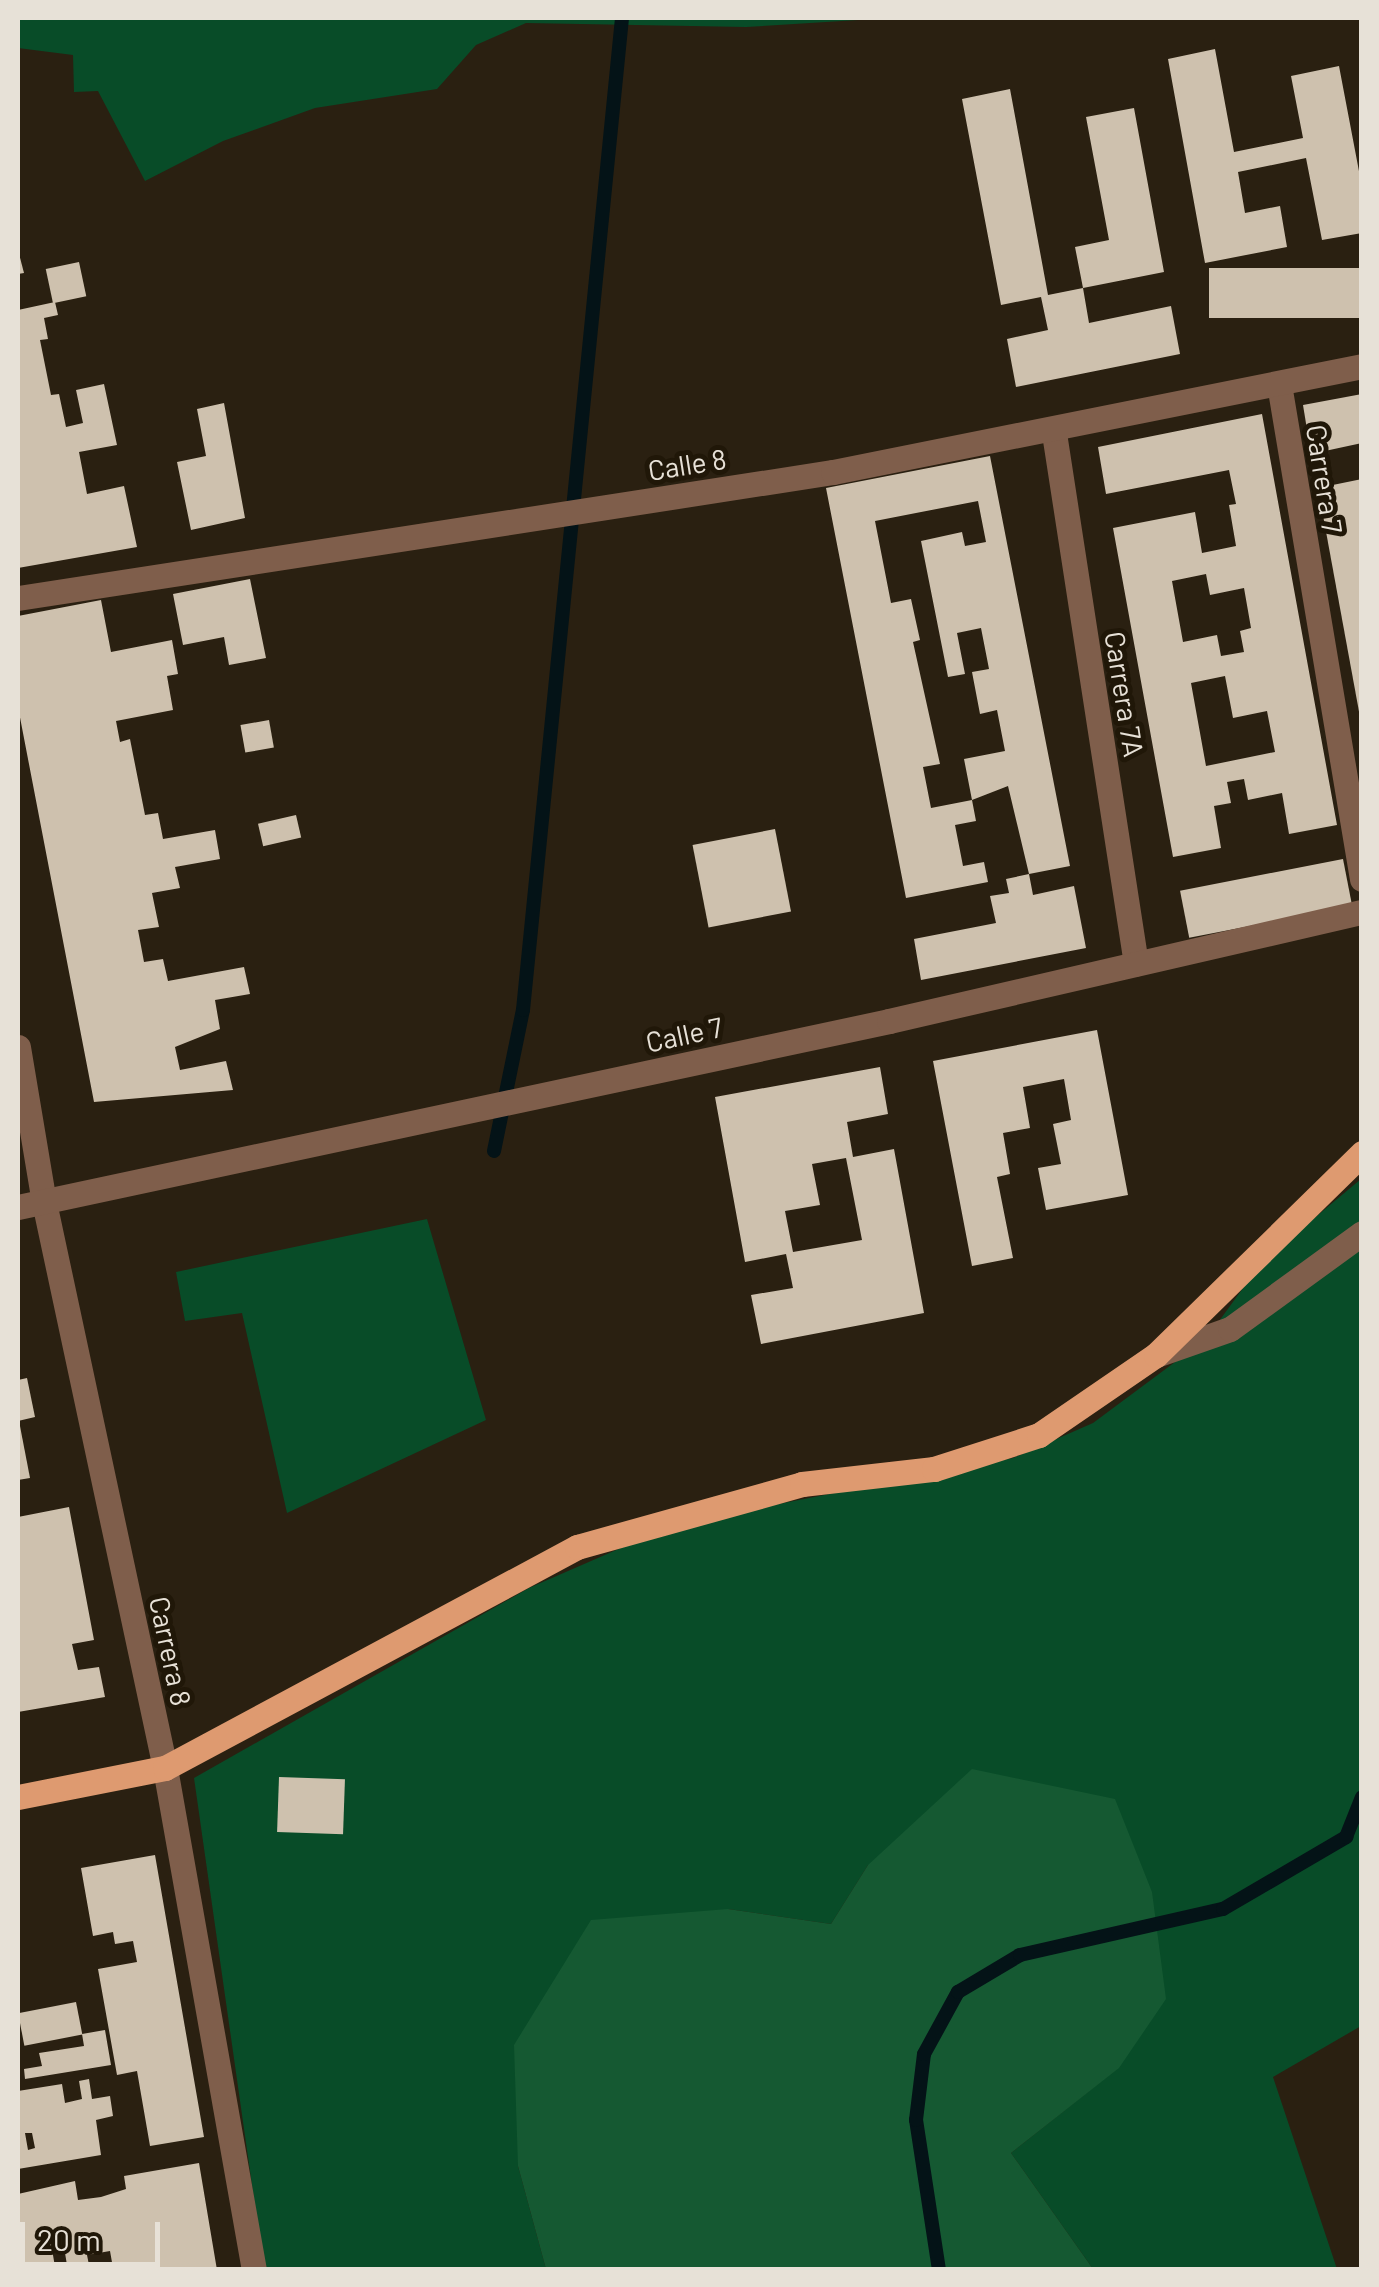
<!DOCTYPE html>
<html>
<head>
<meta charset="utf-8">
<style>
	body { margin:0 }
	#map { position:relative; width:1379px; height:2287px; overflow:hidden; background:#2a2011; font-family:Barlow,sans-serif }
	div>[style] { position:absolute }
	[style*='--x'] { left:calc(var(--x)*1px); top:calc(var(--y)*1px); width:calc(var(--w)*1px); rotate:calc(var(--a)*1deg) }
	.green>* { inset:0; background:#084c28 }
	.forest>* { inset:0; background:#155932 }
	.stream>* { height:14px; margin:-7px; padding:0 7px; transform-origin:7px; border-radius:7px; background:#041317 }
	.building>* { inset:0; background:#cec1ae; transform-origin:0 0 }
	.minor>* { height:25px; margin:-12.5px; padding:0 12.5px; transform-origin:12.5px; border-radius:12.5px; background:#7f5e4b }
	.major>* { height:25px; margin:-12.5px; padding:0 12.5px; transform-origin:12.5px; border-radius:12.5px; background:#de9a70 }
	span { translate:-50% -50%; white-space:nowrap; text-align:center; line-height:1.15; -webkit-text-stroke:10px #201708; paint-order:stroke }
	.street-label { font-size:28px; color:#e7e1d7 }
	.frame { position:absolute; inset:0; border:20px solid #e7e1d7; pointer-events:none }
	.scale { position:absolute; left:20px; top:2222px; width:140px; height:45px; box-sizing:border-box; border:5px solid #e7e1d7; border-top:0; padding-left:12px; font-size:30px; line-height:35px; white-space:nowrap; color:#e7e1d7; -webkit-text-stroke:8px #201708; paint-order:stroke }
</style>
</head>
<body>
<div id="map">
	<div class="green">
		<i style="clip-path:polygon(18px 18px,890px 18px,746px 27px,526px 23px,476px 45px,437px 89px,315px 108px,223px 141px,145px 181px,98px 91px,74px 92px,73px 55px,18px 48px)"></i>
		<i style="clip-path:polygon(1361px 1179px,1361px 2026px,1273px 2077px,1337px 2269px,1093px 2269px,1011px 2153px,1118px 2068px,868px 1865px,831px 1924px,728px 1909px,518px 2166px,546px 2269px,264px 2269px,194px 1778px,529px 1588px,676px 1524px,1013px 1458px,1093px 1423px,1206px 1339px,1262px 1262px)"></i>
		<i style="clip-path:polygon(427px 1219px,486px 1420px,287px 1513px,242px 1313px,185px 1321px,176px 1272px)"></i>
	</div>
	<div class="forest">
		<i style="clip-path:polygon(972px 1769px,1115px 1799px,1152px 1892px,1166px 1999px,1119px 2068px,1011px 2153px,1093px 2269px,546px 2269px,518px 2166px,514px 2045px,591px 1920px,728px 1909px,831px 1924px,868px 1865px)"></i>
	</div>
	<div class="stream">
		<i style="--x:494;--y:1151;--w:144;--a:-78.4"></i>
		<i style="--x:523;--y:1010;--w:997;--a:-84.3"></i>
		<i style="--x:939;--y:2270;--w:152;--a:-98.7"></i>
		<i style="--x:916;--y:2120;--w:66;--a:-83.1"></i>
		<i style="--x:924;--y:2054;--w:71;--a:-61.3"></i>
		<i style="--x:958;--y:1992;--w:72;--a:-30.8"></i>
		<i style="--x:1020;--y:1955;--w:208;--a:-12.8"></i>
		<i style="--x:1223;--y:1909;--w:143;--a:-30.3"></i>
		<i style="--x:1346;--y:1837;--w:43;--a:-68.2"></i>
	</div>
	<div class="building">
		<i style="clip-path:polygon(1215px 49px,1234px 152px,1303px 138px,1291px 76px,1339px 66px,1362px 187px,1362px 233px,1322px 240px,1306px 158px,1238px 172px,1245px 213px,1280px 206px,1287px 247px,1205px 263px,1168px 59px)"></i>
		<i style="clip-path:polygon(1010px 89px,1048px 295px,1083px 288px,1089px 323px,1171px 306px,1180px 354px,1016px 387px,1007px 339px,1048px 330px,1041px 297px,1001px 305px,962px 99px)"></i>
		<i style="clip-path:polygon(1134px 108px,1164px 272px,1083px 288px,1075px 247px,1109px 240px,1086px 117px)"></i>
		<i style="clip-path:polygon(18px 250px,24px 273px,18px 274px)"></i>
		<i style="left:79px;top:262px;width:35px;height:34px;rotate:78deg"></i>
		<i style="left:1362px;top:268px;width:50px;height:153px;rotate:90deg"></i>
		<i style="clip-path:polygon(55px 302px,58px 315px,44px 318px,48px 339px,40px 340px,51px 395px,59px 394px,66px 427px,83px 423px,76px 390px,104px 384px,117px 445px,79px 452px,87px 494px,124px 486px,137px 547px,18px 568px,18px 310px)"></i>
		<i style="clip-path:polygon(1362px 394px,1362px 443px,1311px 454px,1303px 405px)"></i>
		<i style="clip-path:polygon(224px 403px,245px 518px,191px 530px,177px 462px,206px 456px,197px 409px)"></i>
		<i style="clip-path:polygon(evenodd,1262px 414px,1337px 825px,1289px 834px,1282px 793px,1248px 800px,1244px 779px,1227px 782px,1231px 803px,1214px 806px,1221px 848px,1173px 857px,1113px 528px,1195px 512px,1202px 553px,1236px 546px,1229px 505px,1236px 504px,1229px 470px,1106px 494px,1098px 447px,1262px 414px,1206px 574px,1210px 595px,1244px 588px,1251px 628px,1240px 631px,1244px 652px,1221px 656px,1217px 635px,1183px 642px,1172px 581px,1206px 574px,1262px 414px,1225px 676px,1233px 718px,1267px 711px,1275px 752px,1206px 766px,1191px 683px,1225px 676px)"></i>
		<i style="clip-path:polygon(990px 456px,1070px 866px,1029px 874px,1008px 786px,972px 800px,964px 759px,1005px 751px,997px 710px,980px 714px,972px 672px,989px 669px,981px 628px,957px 633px,965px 674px,948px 677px,921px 541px,962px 532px,965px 546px,986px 542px,978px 501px,916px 513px,875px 521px,891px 603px,911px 599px,920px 640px,913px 642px,940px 764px,923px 767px,931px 808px,972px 800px,976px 821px,955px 825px,963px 866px,984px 862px,988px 882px,906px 898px,826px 488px)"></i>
		<i style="clip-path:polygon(1362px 479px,1362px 717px,1360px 717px,1318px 488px)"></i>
		<i style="clip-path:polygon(250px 579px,266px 658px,229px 665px,224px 637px,183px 645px,173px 594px)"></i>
		<i style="clip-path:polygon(101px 600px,111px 652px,172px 640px,178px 674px,167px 676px,173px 710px,116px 721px,120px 742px,130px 739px,145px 815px,158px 813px,163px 839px,215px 830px,220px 859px,175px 867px,180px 888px,152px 893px,159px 927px,138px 930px,144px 962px,163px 959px,168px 981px,244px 967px,250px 994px,215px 1000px,220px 1029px,175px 1047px,180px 1070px,226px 1061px,233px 1090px,94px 1102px,18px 707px,18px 616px)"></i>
		<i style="left:269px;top:720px;width:28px;height:29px;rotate:80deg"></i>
		<i style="left:296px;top:815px;width:23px;height:39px;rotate:77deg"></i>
		<i style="left:775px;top:829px;width:84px;height:84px;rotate:79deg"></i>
		<i style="left:1343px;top:859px;width:48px;height:166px;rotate:79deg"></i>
		<i style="clip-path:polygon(1029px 874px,1033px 895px,1074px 886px,1086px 948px,921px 980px,914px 939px,996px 923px,990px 896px,1009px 893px,1006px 879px)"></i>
		<i style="clip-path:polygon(1097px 1030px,1128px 1195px,1046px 1210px,1038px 1168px,1061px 1164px,1053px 1124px,1071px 1120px,1064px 1079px,1023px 1087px,1030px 1128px,1003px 1133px,1010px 1174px,997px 1177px,1013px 1258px,972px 1266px,933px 1061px)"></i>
		<i style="clip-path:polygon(evenodd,880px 1067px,888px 1114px,847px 1122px,853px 1157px,894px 1149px,924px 1313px,761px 1344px,751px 1295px,793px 1288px,786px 1254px,745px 1262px,715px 1097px,880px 1067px,846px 1158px,862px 1240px,793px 1252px,785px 1211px,820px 1205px,812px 1164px,846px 1158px)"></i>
		<i style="clip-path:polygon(27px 1378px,35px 1417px,18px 1421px,18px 1380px)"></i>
		<i style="clip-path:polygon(19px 1421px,30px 1478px,18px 1480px,18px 1422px)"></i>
		<i style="clip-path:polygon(69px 1507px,94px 1640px,72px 1644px,78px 1670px,99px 1667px,105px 1697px,18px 1712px,18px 1517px)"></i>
		<i style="left:279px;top:1777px;width:66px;height:55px;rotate:2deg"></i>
		<i style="clip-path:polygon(155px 1855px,204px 2137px,150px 2146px,137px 2071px,117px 2075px,98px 1969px,137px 1962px,133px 1941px,115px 1944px,113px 1932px,93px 1936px,81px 1868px)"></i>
		<i style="left:76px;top:2002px;width:33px;height:59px;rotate:79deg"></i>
		<i style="clip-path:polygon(105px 2030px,111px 2065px,25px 2079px,24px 2069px,42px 2066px,39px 2053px,84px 2046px,82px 2034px)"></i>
		<i style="clip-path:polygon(evenodd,89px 2079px,92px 2099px,110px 2096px,113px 2116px,96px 2120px,101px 2155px,18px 2169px,18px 2091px,62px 2084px,65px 2103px,82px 2099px,79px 2081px,89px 2079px,25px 2133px,32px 2133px,35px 2148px,28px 2150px,25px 2133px)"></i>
		<i style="clip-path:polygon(evenodd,199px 2163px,217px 2270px,113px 2268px,110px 2251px,87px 2255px,90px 2270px,22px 2270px,18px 2194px,75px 2181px,78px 2200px,101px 2197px,126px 2189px,124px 2176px,199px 2163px,62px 2235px,67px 2265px,55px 2267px,50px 2237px,62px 2235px)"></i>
	</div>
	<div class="minor">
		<i style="--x:1279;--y:384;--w:502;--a:80.48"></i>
		<i style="--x:1054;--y:433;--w:537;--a:81.22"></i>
		<i style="--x:18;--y:598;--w:825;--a:-8.79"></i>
		<i style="--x:833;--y:472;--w:540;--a:-11.33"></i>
		<i style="--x:18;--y:1047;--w:157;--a:80.5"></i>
		<i style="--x:44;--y:1202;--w:579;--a:77.93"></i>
		<i style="--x:165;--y:1768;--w:510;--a:79.95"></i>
		<i style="--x:18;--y:1207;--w:891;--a:-12.05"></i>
		<i style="--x:889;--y:1021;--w:485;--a:-13"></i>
		<i style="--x:1156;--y:1355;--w:78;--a:-19.4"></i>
		<i style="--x:1230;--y:1329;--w:163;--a:-36"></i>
	</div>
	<div class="major">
		<i style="--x:18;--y:1797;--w:150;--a:-11.2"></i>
		<i style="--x:165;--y:1768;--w:468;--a:-28.2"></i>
		<i style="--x:577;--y:1547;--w:234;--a:-15.6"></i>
		<i style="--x:802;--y:1484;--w:133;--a:-6.5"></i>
		<i style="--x:934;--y:1469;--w:110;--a:-17.9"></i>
		<i style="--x:1039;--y:1435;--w:142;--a:-34.4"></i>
		<i style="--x:1156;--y:1355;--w:289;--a:-44.4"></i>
	</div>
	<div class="street-label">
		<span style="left:687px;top:464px;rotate:-9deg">Calle 8</span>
		<span style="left:1325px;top:479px;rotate:81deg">Carrera 7</span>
		<span style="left:1125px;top:694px;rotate:81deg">Carrera 7A</span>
		<span style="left:684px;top:1034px;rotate:-12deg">Calle 7</span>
		<span style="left:171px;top:1651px;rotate:78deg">Carrera 8</span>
	</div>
	<div class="frame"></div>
	<div class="scale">20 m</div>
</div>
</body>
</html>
